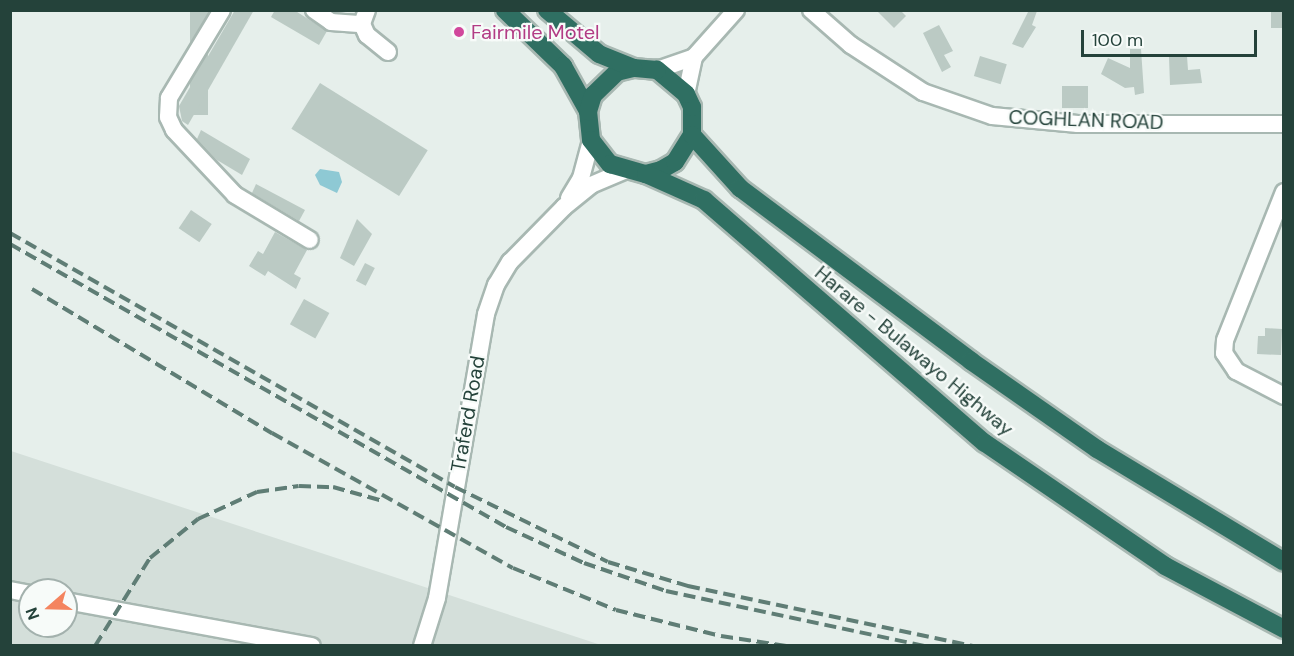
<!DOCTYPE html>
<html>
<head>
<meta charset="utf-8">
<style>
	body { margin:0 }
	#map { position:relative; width:1294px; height:656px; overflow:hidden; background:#e6efeb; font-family:"DM Sans",sans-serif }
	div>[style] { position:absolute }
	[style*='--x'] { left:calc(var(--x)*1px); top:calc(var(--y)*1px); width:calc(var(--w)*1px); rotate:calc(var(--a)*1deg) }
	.built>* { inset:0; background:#d4dfda }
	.water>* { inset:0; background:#8ec9d4 }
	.building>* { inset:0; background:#bbcac4; transform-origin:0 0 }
	.roads { filter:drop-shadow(2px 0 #a8b8b2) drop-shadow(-2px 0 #a8b8b2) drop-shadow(0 2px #a8b8b2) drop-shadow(0 -2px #a8b8b2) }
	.minor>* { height:16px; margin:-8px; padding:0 8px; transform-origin:8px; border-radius:8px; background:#fff }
	.highway>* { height:18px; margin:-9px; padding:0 9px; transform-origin:9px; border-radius:9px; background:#2f6f62 }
	.rail>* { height:4px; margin-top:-2px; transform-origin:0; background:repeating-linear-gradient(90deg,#5f7d75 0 12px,transparent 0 18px) }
	.dots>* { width:16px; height:16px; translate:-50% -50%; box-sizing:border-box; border:3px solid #f7fbf9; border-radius:50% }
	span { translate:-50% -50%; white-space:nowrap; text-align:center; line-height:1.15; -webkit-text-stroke:4.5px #f7fbf9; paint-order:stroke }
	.hotel-label { font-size:20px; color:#b23c85 }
	.left { translate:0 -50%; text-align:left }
	.street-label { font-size:20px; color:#24423a }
	.frame { position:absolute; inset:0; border:12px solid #24423a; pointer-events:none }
	.north { position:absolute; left:18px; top:578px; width:60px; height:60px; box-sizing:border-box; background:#f7fbf9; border:2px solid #a3b1ad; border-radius:50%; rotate:250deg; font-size:16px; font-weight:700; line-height:24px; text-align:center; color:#24423a }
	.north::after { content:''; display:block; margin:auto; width:21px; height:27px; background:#f4845f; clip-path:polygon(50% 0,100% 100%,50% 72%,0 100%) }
	.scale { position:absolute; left:1081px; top:30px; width:176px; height:27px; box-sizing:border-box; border:3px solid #24423a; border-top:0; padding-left:8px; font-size:18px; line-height:21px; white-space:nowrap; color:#24423a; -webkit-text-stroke:4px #f7fbf9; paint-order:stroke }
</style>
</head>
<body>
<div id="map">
	<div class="built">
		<i style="clip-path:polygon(evenodd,11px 451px,601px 645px,11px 646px,11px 451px,30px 590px,66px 590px,66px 626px,30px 626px,30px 590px)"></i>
	</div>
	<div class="water">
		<i style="clip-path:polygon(320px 169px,339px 172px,342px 182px,337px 193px,320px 185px,315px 175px)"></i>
	</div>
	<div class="building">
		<i style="left:190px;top:10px;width:18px;height:105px"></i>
		<i style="clip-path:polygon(235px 10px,254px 10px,188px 125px,182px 121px,179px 106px)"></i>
		<i style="clip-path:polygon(275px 10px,294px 10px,327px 31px,319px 45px,271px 17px)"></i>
		<i style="clip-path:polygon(876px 10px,900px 10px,906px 16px,894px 28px)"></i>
		<i style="clip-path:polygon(1029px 10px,1037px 11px,1032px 25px,1036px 27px,1023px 48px,1012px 44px)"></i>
		<i style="left:1271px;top:10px;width:13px;height:18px"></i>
		<i style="clip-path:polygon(939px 25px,953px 51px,944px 55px,951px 67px,942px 72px,923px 33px)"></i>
		<i style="clip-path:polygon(1130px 49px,1141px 49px,1144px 93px,1135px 95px,1134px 87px,1125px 88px,1101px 74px,1108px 58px,1130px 68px)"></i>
		<i style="left:980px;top:56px;width:28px;height:21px;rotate:17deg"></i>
		<i style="clip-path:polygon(1187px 56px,1188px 70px,1200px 69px,1202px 83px,1170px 85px,1169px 57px)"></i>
		<i style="left:320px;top:83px;width:127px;height:54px;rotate:32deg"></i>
		<i style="left:1088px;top:86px;width:22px;height:26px;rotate:90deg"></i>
		<i style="clip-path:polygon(201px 130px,250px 159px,242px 175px,217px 160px,197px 139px)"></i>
		<i style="clip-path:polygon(256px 184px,305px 210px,299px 221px,252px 193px)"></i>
		<i style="left:191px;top:210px;width:25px;height:22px;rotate:34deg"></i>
		<i style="clip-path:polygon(357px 219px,372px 234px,354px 266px,340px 258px)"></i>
		<i style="clip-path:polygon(275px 232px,307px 250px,294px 274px,301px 278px,296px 289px,268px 271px,265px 276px,249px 266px,258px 251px,263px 254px)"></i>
		<i style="left:365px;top:263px;width:11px;height:20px;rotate:27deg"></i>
		<i style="left:304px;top:299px;width:29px;height:29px;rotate:29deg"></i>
		<i style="clip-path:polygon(1265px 328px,1282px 329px,1281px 355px,1257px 354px,1258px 336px,1265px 336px)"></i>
	</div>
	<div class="roads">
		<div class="minor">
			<i style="--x:222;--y:10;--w:103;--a:121.1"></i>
			<i style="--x:169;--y:98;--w:19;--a:93"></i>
			<i style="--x:168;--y:117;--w:14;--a:65"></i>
			<i style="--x:174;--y:130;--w:89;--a:46.8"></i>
			<i style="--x:235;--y:195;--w:87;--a:31"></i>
			<i style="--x:314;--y:10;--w:21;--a:35"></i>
			<i style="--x:331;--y:22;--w:31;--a:4"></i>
			<i style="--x:367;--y:10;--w:15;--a:110"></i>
			<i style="--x:362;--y:24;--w:12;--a:66"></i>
			<i style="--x:367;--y:35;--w:27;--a:39"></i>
			<i style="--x:811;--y:10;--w:53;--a:41.2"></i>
			<i style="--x:851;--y:45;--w:86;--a:33.1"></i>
			<i style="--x:923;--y:92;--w:73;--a:19.2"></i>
			<i style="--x:992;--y:116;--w:86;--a:5.3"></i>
			<i style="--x:1078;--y:124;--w:206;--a:0"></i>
			<i style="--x:694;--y:57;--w:63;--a:-48.2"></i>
			<i style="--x:657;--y:70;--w:39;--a:-19"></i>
			<i style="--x:694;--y:57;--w:38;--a:102"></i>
			<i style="--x:1284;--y:192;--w:159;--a:111.7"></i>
			<i style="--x:1225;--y:340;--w:13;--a:94"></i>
			<i style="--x:1224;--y:353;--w:22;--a:56"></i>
			<i style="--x:1236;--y:371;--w:54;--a:27.5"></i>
			<i style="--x:569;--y:198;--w:23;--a:-59"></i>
			<i style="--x:581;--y:178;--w:39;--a:-75"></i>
			<i style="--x:10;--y:590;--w:20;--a:11"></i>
			<i style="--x:66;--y:601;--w:250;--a:10.4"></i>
			<i style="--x:422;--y:646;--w:50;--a:-72.6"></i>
			<i style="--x:437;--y:598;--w:288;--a:-80.2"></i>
			<i style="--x:486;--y:314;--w:31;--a:-71"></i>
			<i style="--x:496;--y:285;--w:27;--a:-59"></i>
			<i style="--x:510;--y:262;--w:77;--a:-45.5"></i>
			<i style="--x:564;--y:207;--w:35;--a:-39"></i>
			<i style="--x:591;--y:185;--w:36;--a:-23"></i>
		</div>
		<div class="highway">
			<i style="--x:505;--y:10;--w:81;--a:44"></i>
			<i style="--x:563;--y:66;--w:51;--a:60.9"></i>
			<i style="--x:588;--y:111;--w:29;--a:84"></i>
			<i style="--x:591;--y:140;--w:31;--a:52"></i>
			<i style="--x:610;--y:164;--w:37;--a:16"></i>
			<i style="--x:646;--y:174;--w:16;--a:-15"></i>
			<i style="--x:661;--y:170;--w:16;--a:-30"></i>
			<i style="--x:675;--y:162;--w:32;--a:-58"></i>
			<i style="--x:692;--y:135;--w:28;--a:-90"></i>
			<i style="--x:692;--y:107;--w:14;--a:-115"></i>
			<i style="--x:686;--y:94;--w:38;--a:-140"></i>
			<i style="--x:657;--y:70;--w:24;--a:-175"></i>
			<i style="--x:633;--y:68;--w:16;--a:166"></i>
			<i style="--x:617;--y:72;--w:33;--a:136"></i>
			<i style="--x:593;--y:95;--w:17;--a:107"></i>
			<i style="--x:547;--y:10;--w:68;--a:40.2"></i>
			<i style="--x:599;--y:54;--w:37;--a:22"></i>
			<i style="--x:692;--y:135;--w:72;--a:47.8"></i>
			<i style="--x:740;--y:188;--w:289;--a:36.8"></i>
			<i style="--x:971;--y:361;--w:154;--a:34.9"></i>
			<i style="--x:1097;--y:449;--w:218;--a:31.1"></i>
			<i style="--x:646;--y:174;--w:64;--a:24.1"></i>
			<i style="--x:704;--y:200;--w:371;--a:40.9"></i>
			<i style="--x:985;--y:443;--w:218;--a:34.3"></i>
			<i style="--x:1165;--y:566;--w:135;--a:27.9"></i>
		</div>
	</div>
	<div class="rail">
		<i style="--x:10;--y:233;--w:512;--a:29.72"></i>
		<i style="--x:455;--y:487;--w:170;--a:26.1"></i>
		<i style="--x:608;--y:562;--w:84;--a:16.7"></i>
		<i style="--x:688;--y:586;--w:291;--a:11.9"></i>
		<i style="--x:10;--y:244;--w:571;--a:29.71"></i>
		<i style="--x:506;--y:527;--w:86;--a:24.8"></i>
		<i style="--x:584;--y:563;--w:87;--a:18.9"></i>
		<i style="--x:666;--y:591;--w:264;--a:12"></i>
		<i style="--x:32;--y:289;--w:280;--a:31"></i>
		<i style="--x:272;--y:433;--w:276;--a:29.3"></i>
		<i style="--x:513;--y:568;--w:111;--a:22.2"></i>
		<i style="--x:616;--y:610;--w:108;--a:13.9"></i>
		<i style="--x:721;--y:636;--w:66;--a:8.7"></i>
		<i style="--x:95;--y:646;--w:104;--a:-58"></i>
		<i style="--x:150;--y:558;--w:62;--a:-39.1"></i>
		<i style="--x:198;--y:519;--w:65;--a:-24.6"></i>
		<i style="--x:257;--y:492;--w:42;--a:-8.1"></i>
		<i style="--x:299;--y:486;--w:34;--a:2"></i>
		<i style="--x:333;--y:487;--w:52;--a:15.6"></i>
	</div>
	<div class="dots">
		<i style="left:459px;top:32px;background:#d1479c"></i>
	</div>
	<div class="hotel-label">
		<span class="left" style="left:471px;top:32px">Fairmile Motel</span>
	</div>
	<div class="street-label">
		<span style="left:1086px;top:120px;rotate:2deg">COGHLAN ROAD</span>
		<span style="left:914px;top:351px;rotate:40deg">Harare - Bulawayo Highway</span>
		<span style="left:468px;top:414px;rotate:-80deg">Traferd Road</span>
	</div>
	<div class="frame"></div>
	<div class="north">N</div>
	<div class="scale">100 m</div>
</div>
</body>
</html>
